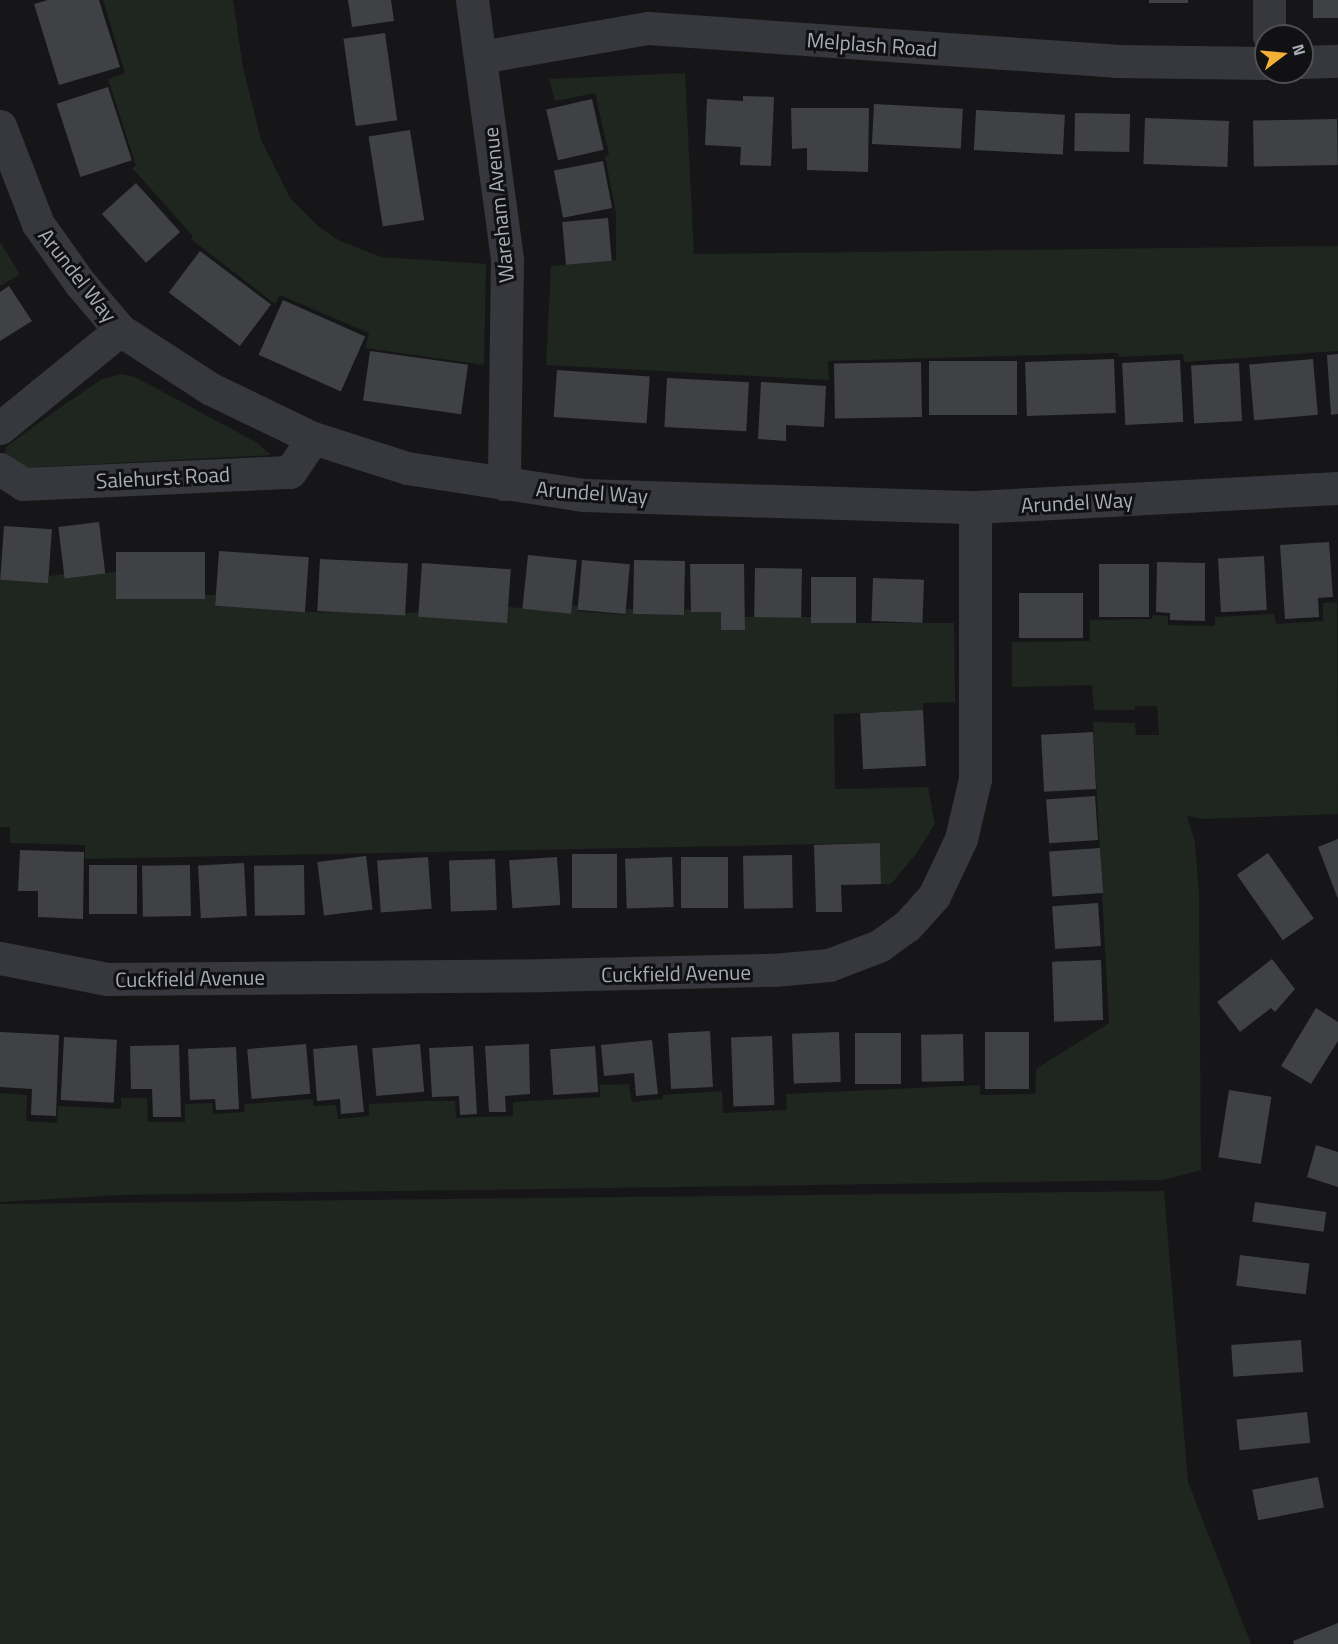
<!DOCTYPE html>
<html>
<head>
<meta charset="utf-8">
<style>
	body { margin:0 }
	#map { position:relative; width:1338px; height:1644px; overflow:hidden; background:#161618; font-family:"Titillium Web",sans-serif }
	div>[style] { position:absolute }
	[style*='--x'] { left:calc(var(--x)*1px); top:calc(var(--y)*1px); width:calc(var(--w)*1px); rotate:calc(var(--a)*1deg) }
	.green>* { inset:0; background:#1e261f }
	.building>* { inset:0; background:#404145; transform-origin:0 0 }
	.minor>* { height:33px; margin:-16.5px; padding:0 16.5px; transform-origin:16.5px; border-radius:16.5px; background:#37383d }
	span { translate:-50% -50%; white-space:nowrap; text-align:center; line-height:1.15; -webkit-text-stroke:6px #111113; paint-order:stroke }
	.street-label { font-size:21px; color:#a8adb8 }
	.north { position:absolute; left:1254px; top:24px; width:60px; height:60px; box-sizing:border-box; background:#111113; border:2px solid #4d4f55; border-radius:50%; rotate:74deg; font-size:16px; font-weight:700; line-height:24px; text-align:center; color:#a8adb8 }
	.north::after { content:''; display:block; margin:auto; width:21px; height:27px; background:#f2b134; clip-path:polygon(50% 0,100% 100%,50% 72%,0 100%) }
</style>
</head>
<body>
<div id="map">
	<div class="green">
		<i style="clip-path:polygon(103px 0,233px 0,243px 67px,261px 140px,290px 198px,318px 226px,340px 241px,381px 257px,486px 264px,484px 365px,365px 348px,369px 333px,280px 295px,275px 304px,191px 239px,193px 236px,132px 168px,136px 166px,108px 79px,125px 73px)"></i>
		<i style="clip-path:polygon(685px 73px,694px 254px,1338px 246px,1338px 351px,1184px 362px,1183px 354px,1119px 357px,1118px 353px,828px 361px,829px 380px,546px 365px,551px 266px,616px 260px,616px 214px,605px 156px,609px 155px,595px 93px,555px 101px,549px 79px)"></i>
		<i style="clip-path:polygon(0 242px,20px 274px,0 286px)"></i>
		<i style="clip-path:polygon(121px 374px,135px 377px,256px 442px,271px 455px,20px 468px,4px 456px,7px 446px,61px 407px,102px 379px)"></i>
		<i style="clip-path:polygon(116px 572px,117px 598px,204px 599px,205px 595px,216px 595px,215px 606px,305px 612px,406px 613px,510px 607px,571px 613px,572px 605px,578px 606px,578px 611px,625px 615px,626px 609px,634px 609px,634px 614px,684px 615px,685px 609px,691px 610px,721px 612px,722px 630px,744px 630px,745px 617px,811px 617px,811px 623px,954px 623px,955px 702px,923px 703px,923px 710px,834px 714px,835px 789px,928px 787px,935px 824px,916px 854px,891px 884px,881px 884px,880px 843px,85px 859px,85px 845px,10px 843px,10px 827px,0 827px,0 580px,49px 582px,49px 576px,64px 574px,65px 578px)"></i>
		<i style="clip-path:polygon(1337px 602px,1338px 814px,1202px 819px,1187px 816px,1195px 842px,1199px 895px,1201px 1170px,1162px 1180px,120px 1195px,0 1202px,0 1093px,27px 1095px,26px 1121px,57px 1123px,58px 1106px,121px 1109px,121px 1098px,147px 1098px,148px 1122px,185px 1122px,185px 1104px,212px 1103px,213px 1114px,245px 1112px,244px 1104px,313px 1099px,313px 1110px,313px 1106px,336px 1105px,338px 1119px,369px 1116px,369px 1104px,427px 1101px,455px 1101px,456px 1118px,513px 1116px,513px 1102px,600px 1097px,600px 1085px,629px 1084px,632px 1102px,663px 1099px,663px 1095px,722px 1091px,723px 1113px,787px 1110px,786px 1094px,980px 1085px,980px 1095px,1035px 1094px,1036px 1069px,1109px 1023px,1093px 722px,1135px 723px,1136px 735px,1159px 735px,1157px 706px,1135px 706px,1135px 710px,1094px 710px,1092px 685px,1012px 687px,1012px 642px,1090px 641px,1090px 620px,1152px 619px,1153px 615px,1168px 616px,1168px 625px,1215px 626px,1215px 617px,1274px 614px,1276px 624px,1323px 621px,1323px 603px)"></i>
		<i style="clip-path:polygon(1164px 1191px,1188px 1482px,1251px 1644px,0 1644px,0 1204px)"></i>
	</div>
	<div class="building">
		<i style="clip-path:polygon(48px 0,99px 0,120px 67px,59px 85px,34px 4px)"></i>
		<i style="clip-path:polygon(348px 0,391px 0,394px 21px,352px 27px)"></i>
		<i style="left:1149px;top:0;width:39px;height:3px"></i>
		<i style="left:1313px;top:0;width:25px;height:18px"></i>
		<i style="left:385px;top:33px;width:88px;height:42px;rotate:82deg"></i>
		<i style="left:108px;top:87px;width:77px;height:54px;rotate:72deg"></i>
		<i style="clip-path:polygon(743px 96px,774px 97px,771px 166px,740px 165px,741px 147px,705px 145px,707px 99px,743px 101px)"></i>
		<i style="left:592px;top:99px;width:52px;height:47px;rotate:77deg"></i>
		<i style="left:874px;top:104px;width:89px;height:40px;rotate:3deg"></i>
		<i style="clip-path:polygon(791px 108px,869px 108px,868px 172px,807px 170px,807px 148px,792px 149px)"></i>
		<i style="left:976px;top:110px;width:89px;height:40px;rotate:3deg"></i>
		<i style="left:1075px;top:113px;width:55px;height:38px;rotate:1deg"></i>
		<i style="left:1145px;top:118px;width:84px;height:46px;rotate:2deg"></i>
		<i style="left:1337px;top:119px;width:46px;height:84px;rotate:89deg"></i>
		<i style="left:410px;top:130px;width:91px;height:42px;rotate:81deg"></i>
		<i style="left:603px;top:161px;width:48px;height:50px;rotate:79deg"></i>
		<i style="left:136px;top:183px;width:66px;height:46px;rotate:48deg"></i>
		<i style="left:608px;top:218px;width:43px;height:46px;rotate:85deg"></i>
		<i style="left:200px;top:251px;width:89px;height:52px;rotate:37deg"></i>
		<i style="clip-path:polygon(9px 286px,32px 321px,0 341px,0 292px)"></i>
		<i style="left:283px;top:300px;width:90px;height:60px;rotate:24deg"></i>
		<i style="left:370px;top:351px;width:99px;height:50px;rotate:8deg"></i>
		<i style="clip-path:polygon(1338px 354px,1338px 414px,1331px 415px,1327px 355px)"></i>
		<i style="left:1114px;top:359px;width:54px;height:89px;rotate:88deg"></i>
		<i style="left:1313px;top:359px;width:56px;height:64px;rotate:85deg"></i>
		<i style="left:1180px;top:360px;width:62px;height:58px;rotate:87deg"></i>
		<i style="left:929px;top:361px;width:88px;height:54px"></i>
		<i style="left:921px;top:362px;width:55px;height:87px;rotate:89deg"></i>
		<i style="left:1239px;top:363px;width:58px;height:48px;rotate:87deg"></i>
		<i style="left:557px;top:370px;width:93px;height:47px;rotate:4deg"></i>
		<i style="left:667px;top:378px;width:82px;height:49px;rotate:3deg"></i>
		<i style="clip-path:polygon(761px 382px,826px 386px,824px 427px,786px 425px,786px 441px,758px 439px)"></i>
		<i style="left:99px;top:522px;width:52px;height:41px;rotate:83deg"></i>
		<i style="left:4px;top:526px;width:48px;height:54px;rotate:4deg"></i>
		<i style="clip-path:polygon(1329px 542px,1333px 597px,1318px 598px,1319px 617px,1285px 619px,1280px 545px)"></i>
		<i style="left:219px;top:551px;width:90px;height:55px;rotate:4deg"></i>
		<i style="left:205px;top:552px;width:47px;height:89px;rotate:90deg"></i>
		<i style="left:528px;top:555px;width:49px;height:54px;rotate:6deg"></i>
		<i style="left:1264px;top:556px;width:54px;height:46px;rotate:87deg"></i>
		<i style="left:320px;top:559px;width:88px;height:52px;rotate:3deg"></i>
		<i style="left:582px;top:560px;width:48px;height:50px;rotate:5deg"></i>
		<i style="left:634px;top:560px;width:51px;height:54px;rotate:1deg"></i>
		<i style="clip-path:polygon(1157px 562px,1205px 563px,1205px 621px,1170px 620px,1170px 613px,1156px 612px)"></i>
		<i style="left:422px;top:563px;width:89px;height:54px;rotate:4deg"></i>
		<i style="clip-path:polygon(690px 564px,744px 564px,745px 630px,721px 630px,721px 612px,691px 612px)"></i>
		<i style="left:1099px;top:564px;width:50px;height:53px"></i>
		<i style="left:755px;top:568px;width:47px;height:49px;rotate:1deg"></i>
		<i style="left:811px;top:577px;width:45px;height:46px"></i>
		<i style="left:873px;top:578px;width:51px;height:43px;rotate:2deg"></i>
		<i style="left:1019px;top:593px;width:64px;height:45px"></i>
		<i style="left:923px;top:710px;width:56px;height:63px;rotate:87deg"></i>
		<i style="left:1093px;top:732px;width:57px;height:52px;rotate:87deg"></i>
		<i style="left:1095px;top:796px;width:44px;height:49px;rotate:86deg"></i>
		<i style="clip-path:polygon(1338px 839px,1338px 899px,1318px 847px)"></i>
		<i style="clip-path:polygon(880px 843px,881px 884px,841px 885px,842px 912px,816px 912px,814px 845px)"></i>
		<i style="left:1100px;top:848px;width:45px;height:51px;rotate:86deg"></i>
		<i style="clip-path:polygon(20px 850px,84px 852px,83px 919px,38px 917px,38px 891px,18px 891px)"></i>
		<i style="left:1268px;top:853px;width:80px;height:38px;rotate:55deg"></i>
		<i style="left:572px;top:854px;width:45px;height:54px"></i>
		<i style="left:792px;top:855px;width:53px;height:49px;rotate:89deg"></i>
		<i style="left:366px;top:856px;width:54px;height:49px;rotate:83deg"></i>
		<i style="left:428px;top:857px;width:52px;height:51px;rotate:86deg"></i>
		<i style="left:557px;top:857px;width:48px;height:48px;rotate:86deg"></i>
		<i style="left:672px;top:857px;width:50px;height:47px;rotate:88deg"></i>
		<i style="left:681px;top:857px;width:47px;height:51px"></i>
		<i style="left:495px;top:859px;width:51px;height:46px;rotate:88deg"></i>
		<i style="left:244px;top:863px;width:53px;height:46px;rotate:87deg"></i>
		<i style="left:89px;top:865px;width:48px;height:49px"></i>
		<i style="left:190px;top:865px;width:51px;height:48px;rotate:89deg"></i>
		<i style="left:304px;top:865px;width:50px;height:50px;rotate:89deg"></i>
		<i style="left:1098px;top:903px;width:43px;height:46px;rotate:86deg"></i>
		<i style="clip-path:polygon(1272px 959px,1295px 989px,1275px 1012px,1271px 1008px,1240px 1032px,1217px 1002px)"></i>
		<i style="left:1101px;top:960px;width:60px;height:49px;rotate:88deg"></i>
		<i style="clip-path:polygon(1316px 1008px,1338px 1022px,1338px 1041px,1311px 1084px,1281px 1066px)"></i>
		<i style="left:710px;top:1031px;width:56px;height:42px;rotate:87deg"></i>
		<i style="clip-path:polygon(0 1032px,59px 1035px,56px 1116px,31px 1115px,32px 1089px,0 1087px)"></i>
		<i style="left:839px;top:1032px;width:50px;height:47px;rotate:88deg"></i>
		<i style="left:985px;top:1032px;width:44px;height:57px"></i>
		<i style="left:901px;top:1033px;width:51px;height:46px;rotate:90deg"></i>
		<i style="left:963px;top:1034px;width:47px;height:42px;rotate:89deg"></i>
		<i style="left:772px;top:1036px;width:69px;height:41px;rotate:88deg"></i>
		<i style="left:64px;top:1037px;width:53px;height:63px;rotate:3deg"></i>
		<i style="clip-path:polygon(652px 1040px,658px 1094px,636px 1096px,634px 1073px,604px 1076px,601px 1045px)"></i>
		<i style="left:306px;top:1044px;width:50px;height:59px;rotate:85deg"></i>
		<i style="left:420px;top:1044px;width:48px;height:48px;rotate:85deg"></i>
		<i style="clip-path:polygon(529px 1044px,530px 1094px,505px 1096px,506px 1112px,489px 1112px,485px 1046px)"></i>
		<i style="clip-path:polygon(179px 1045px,181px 1117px,153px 1117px,152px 1089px,131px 1089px,130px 1046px)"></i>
		<i style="clip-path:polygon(357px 1045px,364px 1112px,341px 1114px,340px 1099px,317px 1101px,313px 1049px)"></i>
		<i style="clip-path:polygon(473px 1046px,477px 1114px,460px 1115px,459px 1096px,432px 1097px,429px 1048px)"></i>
		<i style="left:595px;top:1046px;width:46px;height:45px;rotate:86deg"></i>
		<i style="clip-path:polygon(236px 1047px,239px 1109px,216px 1110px,215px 1099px,190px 1100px,188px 1049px)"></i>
		<i style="left:1229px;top:1090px;width:43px;height:68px;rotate:9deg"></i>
		<i style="clip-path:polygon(1316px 1145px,1338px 1152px,1338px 1187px,1307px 1177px)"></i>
		<i style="left:1255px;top:1202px;width:72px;height:20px;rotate:8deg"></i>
		<i style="left:1240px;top:1255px;width:70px;height:31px;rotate:7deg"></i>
		<i style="left:1301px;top:1340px;width:32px;height:70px;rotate:86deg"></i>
		<i style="left:1307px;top:1412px;width:31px;height:71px;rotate:84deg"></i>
		<i style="left:1318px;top:1477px;width:31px;height:67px;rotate:79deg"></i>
		<i style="clip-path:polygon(1338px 1623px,1338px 1644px,1294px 1644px,1293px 1641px)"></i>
	</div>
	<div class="minor">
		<i style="--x:472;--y:0;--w:262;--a:82.3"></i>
		<i style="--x:507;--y:260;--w:224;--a:90.8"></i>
		<i style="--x:1269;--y:0;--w:36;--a:90"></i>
		<i style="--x:480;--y:57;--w:170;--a:-9.8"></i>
		<i style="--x:648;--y:28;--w:469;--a:4"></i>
		<i style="--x:1116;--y:61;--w:150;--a:0.8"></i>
		<i style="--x:1302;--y:62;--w:36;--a:-2"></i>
		<i style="--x:0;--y:126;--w:105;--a:68.8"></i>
		<i style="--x:38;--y:224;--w:72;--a:54.6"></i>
		<i style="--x:80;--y:283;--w:62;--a:49.6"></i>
		<i style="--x:120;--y:330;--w:108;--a:33"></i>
		<i style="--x:211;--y:389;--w:113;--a:25.7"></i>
		<i style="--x:313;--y:438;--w:99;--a:17.7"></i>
		<i style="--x:407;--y:468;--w:179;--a:8.7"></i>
		<i style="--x:584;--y:495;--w:391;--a:1.8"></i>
		<i style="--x:975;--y:507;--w:363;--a:-3"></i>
		<i style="--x:0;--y:428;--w:155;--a:-39.2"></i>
		<i style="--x:0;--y:469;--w:27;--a:33"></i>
		<i style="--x:23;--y:484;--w:267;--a:-2.6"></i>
		<i style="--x:290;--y:472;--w:41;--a:-55.9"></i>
		<i style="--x:0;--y:958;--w:109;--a:11.1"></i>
		<i style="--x:107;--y:979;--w:438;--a:-0.5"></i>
		<i style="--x:545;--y:975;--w:228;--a:-1.3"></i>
		<i style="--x:773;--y:970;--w:56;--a:-5.1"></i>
		<i style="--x:829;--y:965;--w:53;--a:-20.8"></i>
		<i style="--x:879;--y:946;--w:34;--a:-36"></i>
		<i style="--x:907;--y:926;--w:40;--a:-48"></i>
		<i style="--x:934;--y:896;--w:63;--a:-64.7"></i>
		<i style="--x:961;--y:839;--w:62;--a:-76.9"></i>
		<i style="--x:975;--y:779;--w:272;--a:-90"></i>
	</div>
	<div class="street-label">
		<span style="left:872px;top:44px;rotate:4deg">Melplash Road</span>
		<span style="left:498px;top:205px;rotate:-96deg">Wareham Avenue</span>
		<span style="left:78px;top:275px;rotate:52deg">Arundel Way</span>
		<span style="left:163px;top:477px;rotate:-3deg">Salehurst Road</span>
		<span style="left:592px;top:492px;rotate:4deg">Arundel Way</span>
		<span style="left:1077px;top:502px;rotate:-3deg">Arundel Way</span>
		<span style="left:676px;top:973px;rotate:-1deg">Cuckfield Avenue</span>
		<span style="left:190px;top:978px;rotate:-1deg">Cuckfield Avenue</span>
	</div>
	<div class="north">N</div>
</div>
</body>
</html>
